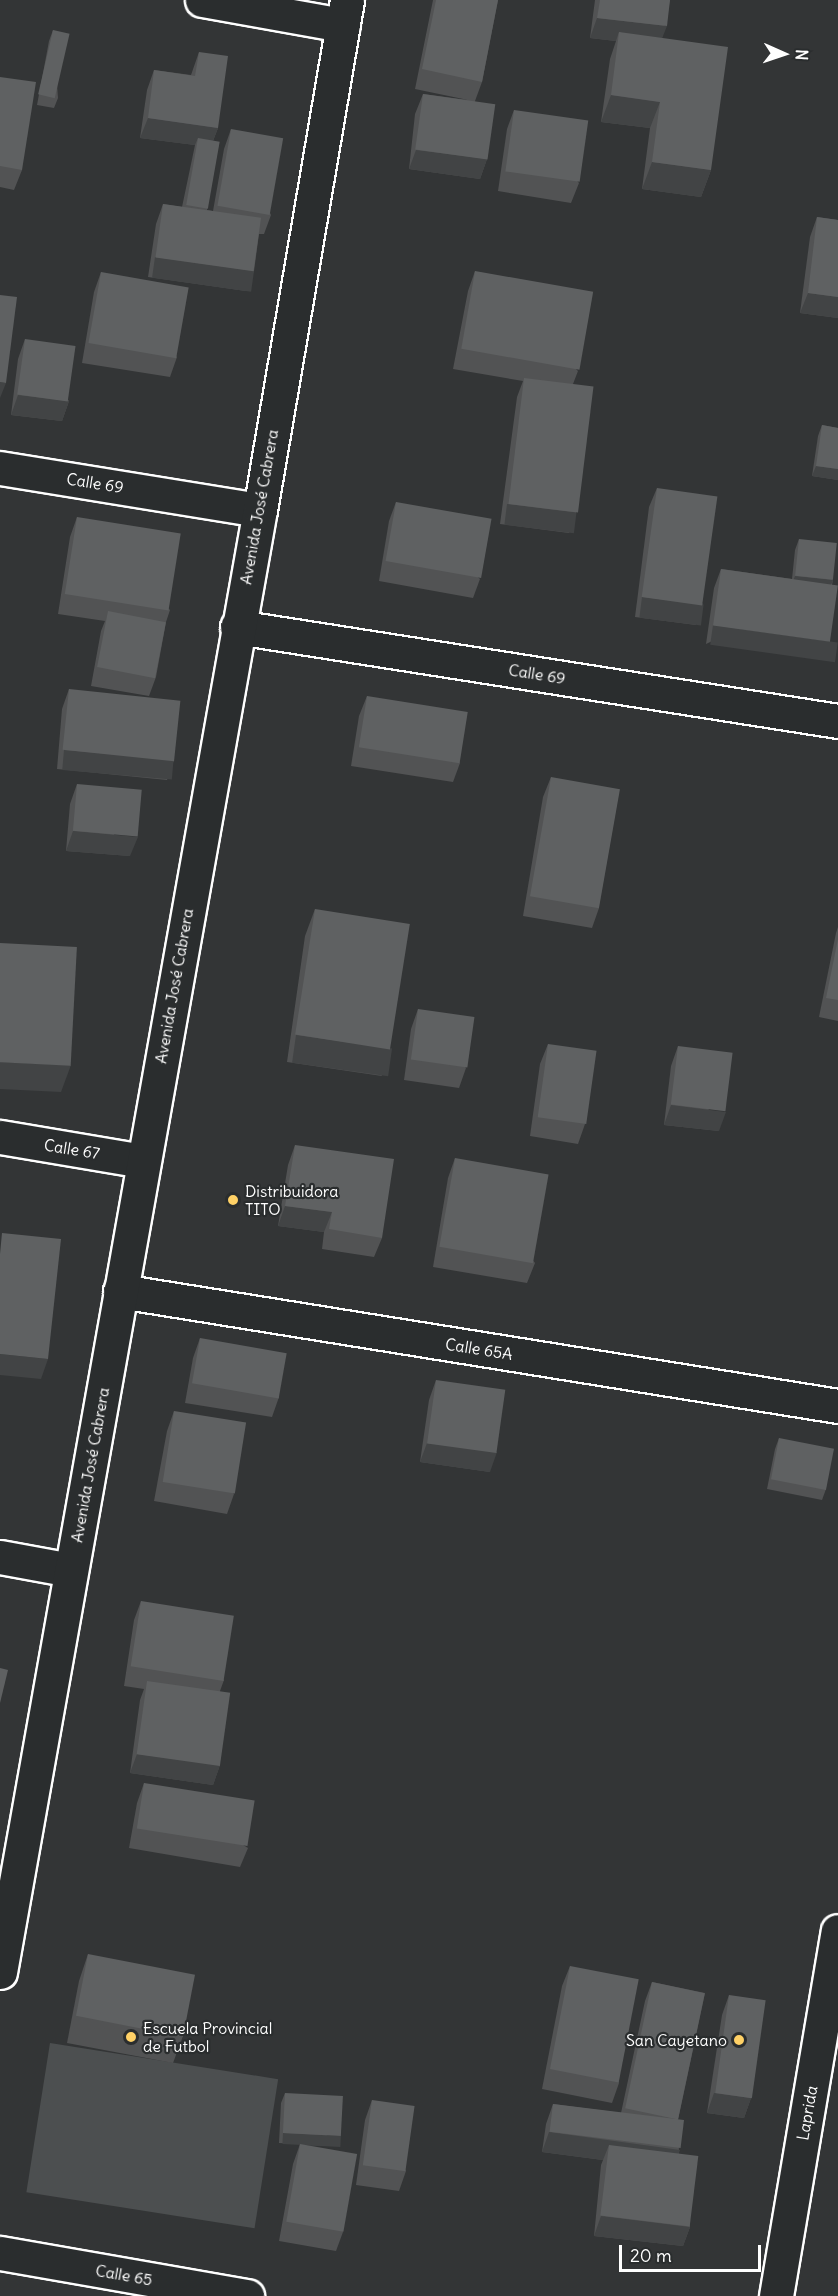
<!DOCTYPE html>
<html>
<head>
<meta charset="utf-8">
<style>
	body { margin:0 }
	#map { position:relative; width:838px; height:2296px; overflow:hidden; background:#333536; font-family:Delius,sans-serif }
	div>[style] { position:absolute }
	[style*='--x'] { left:calc(var(--x)*1px); top:calc(var(--y)*1px); width:calc(var(--w)*1px); rotate:calc(var(--a)*1deg) }
	.green>* { inset:0; background:#4c4f50; transform-origin:0 0 }
	.roads { filter:drop-shadow(2px 0 #fff) drop-shadow(-2px 0 #fff) drop-shadow(0 2px #fff) drop-shadow(0 -2px #fff) }
	.minor>* { height:33px; margin:-16.5px; padding:0 16.5px; transform-origin:16.5px; border-radius:16.5px; background:#2a2d2e }
	.major>* { height:33px; margin:-16.5px; padding:0 16.5px; transform-origin:16.5px; border-radius:16.5px; background:#2a2d2e }
	.wall>* { inset:0; background:#525354 }
	.shaded-wall>* { inset:0; background:#424445; transform-origin:0 0 }
	.building>* { inset:0; background:#5f6162; transform-origin:0 0 }
	.dots>* { width:16px; height:16px; translate:-50% -50%; box-sizing:border-box; border:3px solid #2a2d2e; border-radius:50% }
	span { translate:-50% -50%; white-space:nowrap; text-align:center; line-height:1.15; -webkit-text-stroke:4.5px #2a2d2e; paint-order:stroke }
	.street-label { font-size:16px; color:#fff }
	.poi-label { font-size:16px; color:#fff }
	.left { translate:0 -50%; text-align:left }
	.right { translate:-100% -50%; text-align:right }
	.north { position:absolute; left:754px; top:24px; width:60px; height:60px; -webkit-text-stroke:4px #2a2d2e; paint-order:stroke; rotate:93deg; font-size:16px; font-weight:700; line-height:24px; text-align:center; color:#fff }
	.north::after { content:''; display:block; margin:auto; width:21px; height:27px; background:#fff; clip-path:polygon(50% 0,100% 100%,50% 72%,0 100%) }
	.scale { position:absolute; left:619px; top:2245px; width:142px; height:27px; box-sizing:border-box; border:3px solid #fff; border-top:0; padding-left:8px; font-size:18px; line-height:21px; white-space:nowrap; color:#fff; -webkit-text-stroke:4px #2a2d2e; paint-order:stroke }
</style>
</head>
<body>
<div id="map">
	<div class="green">
		<i style="left:50px;top:2043px;width:231px;height:151px;rotate:9deg"></i>
	</div>
	<div class="roads">
		<div class="minor">
			<i style="--x:202;--y:0;--w:143;--a:10.1"></i>
			<i style="--x:0;--y:468;--w:263;--a:9.2"></i>
			<i style="--x:237;--y:627;--w:608;--a:8.89"></i>
			<i style="--x:0;--y:1137;--w:145;--a:9.5"></i>
			<i style="--x:120;--y:1291;--w:727;--a:9.1"></i>
			<i style="--x:0;--y:1557;--w:72;--a:10.4"></i>
			<i style="--x:0;--y:2253;--w:251;--a:9.9"></i>
			<i style="--x:776;--y:2296;--w:370;--a:-80.4"></i>
		</div>
		<div class="major">
			<i style="--x:0;--y:1972;--w:1485;--a:-79.92"></i>
			<i style="--x:260;--y:510;--w:517;--a:-80.32"></i>
		</div>
	</div>
	<div class="wall">
		<i style="clip-path:polygon(433px 0,498px 0,482px 82px,475px 101px,487px 159px,480px 179px,409px 169px,415px 114px,423px 94px,468px 100px,415px 89px)"></i>
		<i style="clip-path:polygon(595px 0,670px 0,662px 38px,711px 170px,701px 197px,642px 189px,650px 128px,601px 122px,610px 59px,616px 41px,590px 38px)"></i>
		<i style="clip-path:polygon(53px 30px,58px 98px,54px 108px,37px 105px,49px 41px)"></i>
		<i style="clip-path:polygon(199px 52px,218px 128px,213px 141px,207px 210px,213px 211px,224px 149px,231px 129px,271px 215px,264px 234px,259px 234px,254px 271px,246px 291px,148px 277px,156px 224px,163px 204px,182px 207px,195px 145px,140px 138px,147px 90px,154px 70px,191px 75px)"></i>
		<i style="clip-path:polygon(0 77px,22px 170px,14px 190px,0 187px)"></i>
		<i style="clip-path:polygon(514px 110px,579px 183px,571px 203px,498px 191px,507px 129px)"></i>
		<i style="clip-path:polygon(817px 217px,838px 220px,838px 318px,800px 313px,810px 237px)"></i>
		<i style="clip-path:polygon(475px 271px,578px 371px,573px 384px,576px 513px,569px 533px,500px 524px,517px 397px,523px 381px,453px 369px,468px 291px)"></i>
		<i style="clip-path:polygon(101px 272px,177px 357px,170px 377px,82px 363px,94px 292px)"></i>
		<i style="clip-path:polygon(25px 339px,69px 401px,62px 421px,11px 415px,18px 359px)"></i>
		<i style="clip-path:polygon(822px 425px,838px 428px,838px 480px,812px 476px,818px 436px)"></i>
		<i style="clip-path:polygon(657px 488px,703px 605px,696px 625px,635px 617px,649px 507px)"></i>
		<i style="clip-path:polygon(396px 502px,480px 579px,473px 598px,379px 581px,389px 521px)"></i>
		<i style="clip-path:polygon(77px 517px,170px 610px,166px 622px,156px 677px,149px 696px,91px 686px,101px 631px,105px 621px,58px 614px,70px 537px)"></i>
		<i style="clip-path:polygon(799px 539px,833px 580px,832px 585px,706px 644px,714px 588px,721px 569px,792px 579px,795px 550px)"></i>
		<i style="clip-path:polygon(69px 689px,174px 760px,167px 780px,57px 769px,62px 709px)"></i>
		<i style="clip-path:polygon(367px 696px,460px 763px,453px 782px,351px 766px,359px 716px)"></i>
		<i style="clip-path:polygon(551px 777px,599px 908px,592px 928px,523px 916px,543px 797px)"></i>
		<i style="clip-path:polygon(77px 784px,130px 856px,66px 851px,70px 804px)"></i>
		<i style="clip-path:polygon(315px 909px,382px 1076px,287px 1062px,305px 936px)"></i>
		<i style="clip-path:polygon(838px 927px,838px 1021px,819px 1017px,836px 933px)"></i>
		<i style="clip-path:polygon(418px 1009px,466px 1068px,459px 1088px,404px 1080px,411px 1029px)"></i>
		<i style="clip-path:polygon(548px 1044px,585px 1124px,578px 1144px,530px 1136px,540px 1064px)"></i>
		<i style="clip-path:polygon(678px 1046px,719px 1131px,664px 1125px,671px 1066px)"></i>
		<i style="clip-path:polygon(295px 1145px,382px 1238px,374px 1257px,322px 1249px,324px 1232px,278px 1226px,288px 1165px)"></i>
		<i style="clip-path:polygon(455px 1158px,535px 1263px,527px 1283px,433px 1267px,448px 1178px)"></i>
		<i style="clip-path:polygon(200px 1338px,279px 1397px,272px 1417px,185px 1403px,193px 1358px)"></i>
		<i style="clip-path:polygon(436px 1380px,490px 1472px,420px 1462px,429px 1400px)"></i>
		<i style="clip-path:polygon(174px 1411px,234px 1494px,227px 1514px,154px 1501px,167px 1431px)"></i>
		<i style="clip-path:polygon(779px 1438px,826px 1489px,822px 1500px,767px 1489px,775px 1449px)"></i>
		<i style="clip-path:polygon(141px 1601px,224px 1680px,220px 1691px,220px 1765px,213px 1785px,130px 1773px,140px 1700px,144px 1689px,124px 1686px,134px 1620px)"></i>
		<i style="clip-path:polygon(144px 1783px,248px 1848px,240px 1867px,129px 1848px,137px 1803px)"></i>
		<i style="clip-path:polygon(88px 1954px,183px 2036px,173px 2063px,67px 2043px,79px 1981px)"></i>
		<i style="clip-path:polygon(570px 1966px,619px 2083px,612px 2103px,542px 2089px,562px 1986px)"></i>
		<i style="clip-path:polygon(652px 1982px,705px 1993px,678px 2120px,679px 2153px,690px 2227px,683px 2246px,594px 2236px,601px 2165px,603px 2160px,542px 2152px,546px 2124px,553px 2104px,621px 2113px,645px 2001px)"></i>
		<i style="clip-path:polygon(729px 1995px,751px 2098px,744px 2118px,707px 2113px,722px 2015px)"></i>
		<i style="clip-path:polygon(285px 2093px,337px 2146px,303px 2145px,343px 2232px,336px 2251px,279px 2241px,293px 2164px,300px 2144px,279px 2143px,281px 2103px)"></i>
		<i style="clip-path:polygon(372px 2100px,406px 2171px,399px 2191px,356px 2185px,365px 2120px)"></i>
	</div>
	<div class="shaded-wall">
		<i style="clip-path:polygon(597px 18px,667px 26px,659px 46px,619px 32px,616px 41px,590px 38px)"></i>
		<i style="clip-path:polygon(611px 95px,660px 102px,650px 128px,601px 122px)"></i>
		<i style="clip-path:polygon(148px 118px,218px 128px,210px 148px,198px 138px,195px 145px,140px 138px)"></i>
		<i style="clip-path:polygon(416px 150px,487px 159px,480px 179px,409px 169px)"></i>
		<i style="clip-path:polygon(652px 162px,711px 170px,701px 197px,642px 189px)"></i>
		<i style="left:155px;top:257px;width:100px;height:21px;rotate:8deg"></i>
		<i style="clip-path:polygon(808px 293px,838px 297px,838px 318px,800px 313px)"></i>
		<i style="clip-path:polygon(0 382px,6px 383px,0 398px)"></i>
		<i style="clip-path:polygon(18px 395px,69px 401px,62px 421px,11px 415px)"></i>
		<i style="clip-path:polygon(816px 466px,838px 469px,838px 480px,812px 476px)"></i>
		<i style="left:507px;top:504px;width:70px;height:21px;rotate:7deg"></i>
		<i style="clip-path:polygon(795px 576px,833px 580px,829px 590px,791px 586px)"></i>
		<i style="left:642px;top:597px;width:62px;height:21px;rotate:7deg"></i>
		<i style="left:713px;top:625px;width:126px;height:20px;rotate:8deg"></i>
		<i style="left:64px;top:750px;width:110px;height:20px;rotate:5deg"></i>
		<i style="clip-path:polygon(73px 831px,138px 837px,130px 856px,66px 851px)"></i>
		<i style="left:296px;top:1035px;width:97px;height:28px;rotate:8deg"></i>
		<i style="clip-path:polygon(0 1062px,71px 1065px,61px 1092px,0 1089px)"></i>
		<i style="clip-path:polygon(671px 1105px,726px 1112px,719px 1131px,664px 1125px)"></i>
		<i style="clip-path:polygon(285px 1206px,332px 1212px,324px 1232px,278px 1226px)"></i>
		<i style="clip-path:polygon(0 1354px,48px 1359px,41px 1379px,0 1375px)"></i>
		<i style="clip-path:polygon(427px 1443px,497px 1452px,490px 1472px,420px 1462px)"></i>
		<i style="clip-path:polygon(137px 1754px,220px 1765px,213px 1785px,130px 1773px)"></i>
		<i style="clip-path:polygon(714px 2093px,751px 2098px,744px 2118px,707px 2113px)"></i>
		<i style="clip-path:polygon(549px 2132px,680px 2150px,673px 2170px,609px 2145px,603px 2160px,542px 2152px)"></i>
		<i style="left:283px;top:2133px;width:58px;height:11px;rotate:3deg"></i>
		<i style="clip-path:polygon(601px 2216px,690px 2227px,683px 2246px,594px 2236px)"></i>
	</div>
	<div class="building">
		<i style="clip-path:polygon(436px 0,498px 0,482px 82px,422px 69px)"></i>
		<i style="clip-path:polygon(600px 0,670px 0,667px 26px,597px 18px)"></i>
		<i style="left:53px;top:30px;width:17px;height:66px;rotate:13deg"></i>
		<i style="clip-path:polygon(619px 32px,728px 47px,711px 170px,652px 162px,660px 102px,611px 95px)"></i>
		<i style="clip-path:polygon(199px 52px,228px 56px,218px 128px,148px 118px,154px 70px,195px 76px)"></i>
		<i style="clip-path:polygon(0 77px,36px 82px,22px 170px,0 166px)"></i>
		<i style="left:423px;top:94px;width:73px;height:56px;rotate:8deg"></i>
		<i style="left:514px;top:110px;width:75px;height:62px;rotate:8deg"></i>
		<i style="left:231px;top:129px;width:53px;height:78px;rotate:10deg"></i>
		<i style="left:198px;top:138px;width:22px;height:68px;rotate:10deg"></i>
		<i style="left:163px;top:204px;width:99px;height:54px;rotate:8deg"></i>
		<i style="clip-path:polygon(817px 217px,838px 220px,838px 297px,808px 293px)"></i>
		<i style="left:475px;top:271px;width:120px;height:79px;rotate:10deg"></i>
		<i style="left:101px;top:272px;width:89px;height:72px;rotate:10deg"></i>
		<i style="clip-path:polygon(0 295px,17px 297px,6px 383px,0 382px)"></i>
		<i style="left:25px;top:339px;width:51px;height:56px;rotate:8deg"></i>
		<i style="left:524px;top:378px;width:70px;height:127px;rotate:7deg"></i>
		<i style="clip-path:polygon(822px 425px,838px 428px,838px 469px,816px 466px)"></i>
		<i style="left:657px;top:488px;width:61px;height:110px;rotate:8deg"></i>
		<i style="left:396px;top:502px;width:97px;height:60px;rotate:10deg"></i>
		<i style="left:77px;top:517px;width:105px;height:78px;rotate:9deg"></i>
		<i style="left:799px;top:539px;width:38px;height:37px;rotate:6deg"></i>
		<i style="left:721px;top:569px;width:118px;height:57px;rotate:8deg"></i>
		<i style="left:108px;top:611px;width:59px;height:57px;rotate:11deg"></i>
		<i style="left:69px;top:689px;width:112px;height:61px;rotate:6deg"></i>
		<i style="left:367px;top:696px;width:102px;height:52px;rotate:9deg"></i>
		<i style="left:551px;top:777px;width:70px;height:121px;rotate:10deg"></i>
		<i style="left:77px;top:784px;width:65px;height:47px;rotate:5deg"></i>
		<i style="left:315px;top:909px;width:96px;height:127px;rotate:9deg"></i>
		<i style="clip-path:polygon(838px 939px,838px 1000px,826px 998px)"></i>
		<i style="left:0;top:943px;width:77px;height:119px;rotate:3deg"></i>
		<i style="left:418px;top:1009px;width:57px;height:51px;rotate:8deg"></i>
		<i style="left:548px;top:1044px;width:49px;height:74px;rotate:8deg"></i>
		<i style="left:678px;top:1046px;width:55px;height:59px;rotate:7deg"></i>
		<i style="clip-path:polygon(295px 1145px,394px 1159px,382px 1238px,329px 1229px,332px 1212px,285px 1206px)"></i>
		<i style="left:455px;top:1158px;width:95px;height:90px;rotate:10deg"></i>
		<i style="clip-path:polygon(2px 1233px,61px 1239px,48px 1359px,0 1354px,0 1254px)"></i>
		<i style="left:200px;top:1338px;width:88px;height:46px;rotate:10deg"></i>
		<i style="left:436px;top:1380px;width:70px;height:64px;rotate:8deg"></i>
		<i style="left:174px;top:1411px;width:73px;height:72px;rotate:9deg"></i>
		<i style="left:779px;top:1438px;width:56px;height:42px;rotate:11deg"></i>
		<i style="left:141px;top:1601px;width:94px;height:66px;rotate:9deg"></i>
		<i style="clip-path:polygon(0 1668px,8px 1670px,0 1703px)"></i>
		<i style="left:147px;top:1681px;width:84px;height:74px;rotate:8deg"></i>
		<i style="left:144px;top:1783px;width:112px;height:46px;rotate:9deg"></i>
		<i style="left:88px;top:1954px;width:109px;height:63px;rotate:11deg"></i>
		<i style="left:570px;top:1966px;width:70px;height:105px;rotate:11deg"></i>
		<i style="left:652px;top:1982px;width:54px;height:129px;rotate:12deg"></i>
		<i style="left:729px;top:1995px;width:37px;height:99px;rotate:8deg"></i>
		<i style="left:285px;top:2093px;width:58px;height:40px;rotate:3deg"></i>
		<i style="left:372px;top:2100px;width:43px;height:66px;rotate:8deg"></i>
		<i style="left:553px;top:2104px;width:132px;height:28px;rotate:7deg"></i>
		<i style="left:300px;top:2144px;width:58px;height:79px;rotate:10deg"></i>
		<i style="left:609px;top:2145px;width:90px;height:71px;rotate:7deg"></i>
	</div>
	<div class="dots">
		<i style="left:233px;top:1200px;background:#ffd166"></i>
		<i style="left:131px;top:2037px;background:#ffd166"></i>
		<i style="left:739px;top:2040px;background:#ffd166"></i>
	</div>
	<div class="street-label">
		<span style="left:95px;top:483px;rotate:9deg">Calle 69</span>
		<span style="left:259px;top:507px;rotate:-80deg">Avenida José Cabrera</span>
		<span style="left:537px;top:674px;rotate:9deg">Calle 69</span>
		<span style="left:174px;top:986px;rotate:-80deg">Avenida José Cabrera</span>
		<span style="left:72px;top:1149px;rotate:9deg">Calle 67</span>
		<span style="left:479px;top:1349px;rotate:9deg">Calle 65A</span>
		<span style="left:90px;top:1465px;rotate:-80deg">Avenida José Cabrera</span>
		<span style="left:807px;top:2113px;rotate:-80deg">Laprida</span>
		<span style="left:124px;top:2275px;rotate:10deg">Calle 65</span>
	</div>
	<div class="poi-label">
		<span class="left" style="left:245px;top:1200px">Distribuidora<br>TITO</span>
		<span class="left" style="left:143px;top:2037px">Escuela Provincial<br>de Futbol</span>
		<span class="right" style="left:727px;top:2040px">San Cayetano</span>
	</div>
	<div class="north">N</div>
	<div class="scale">20 m</div>
</div>
</body>
</html>
